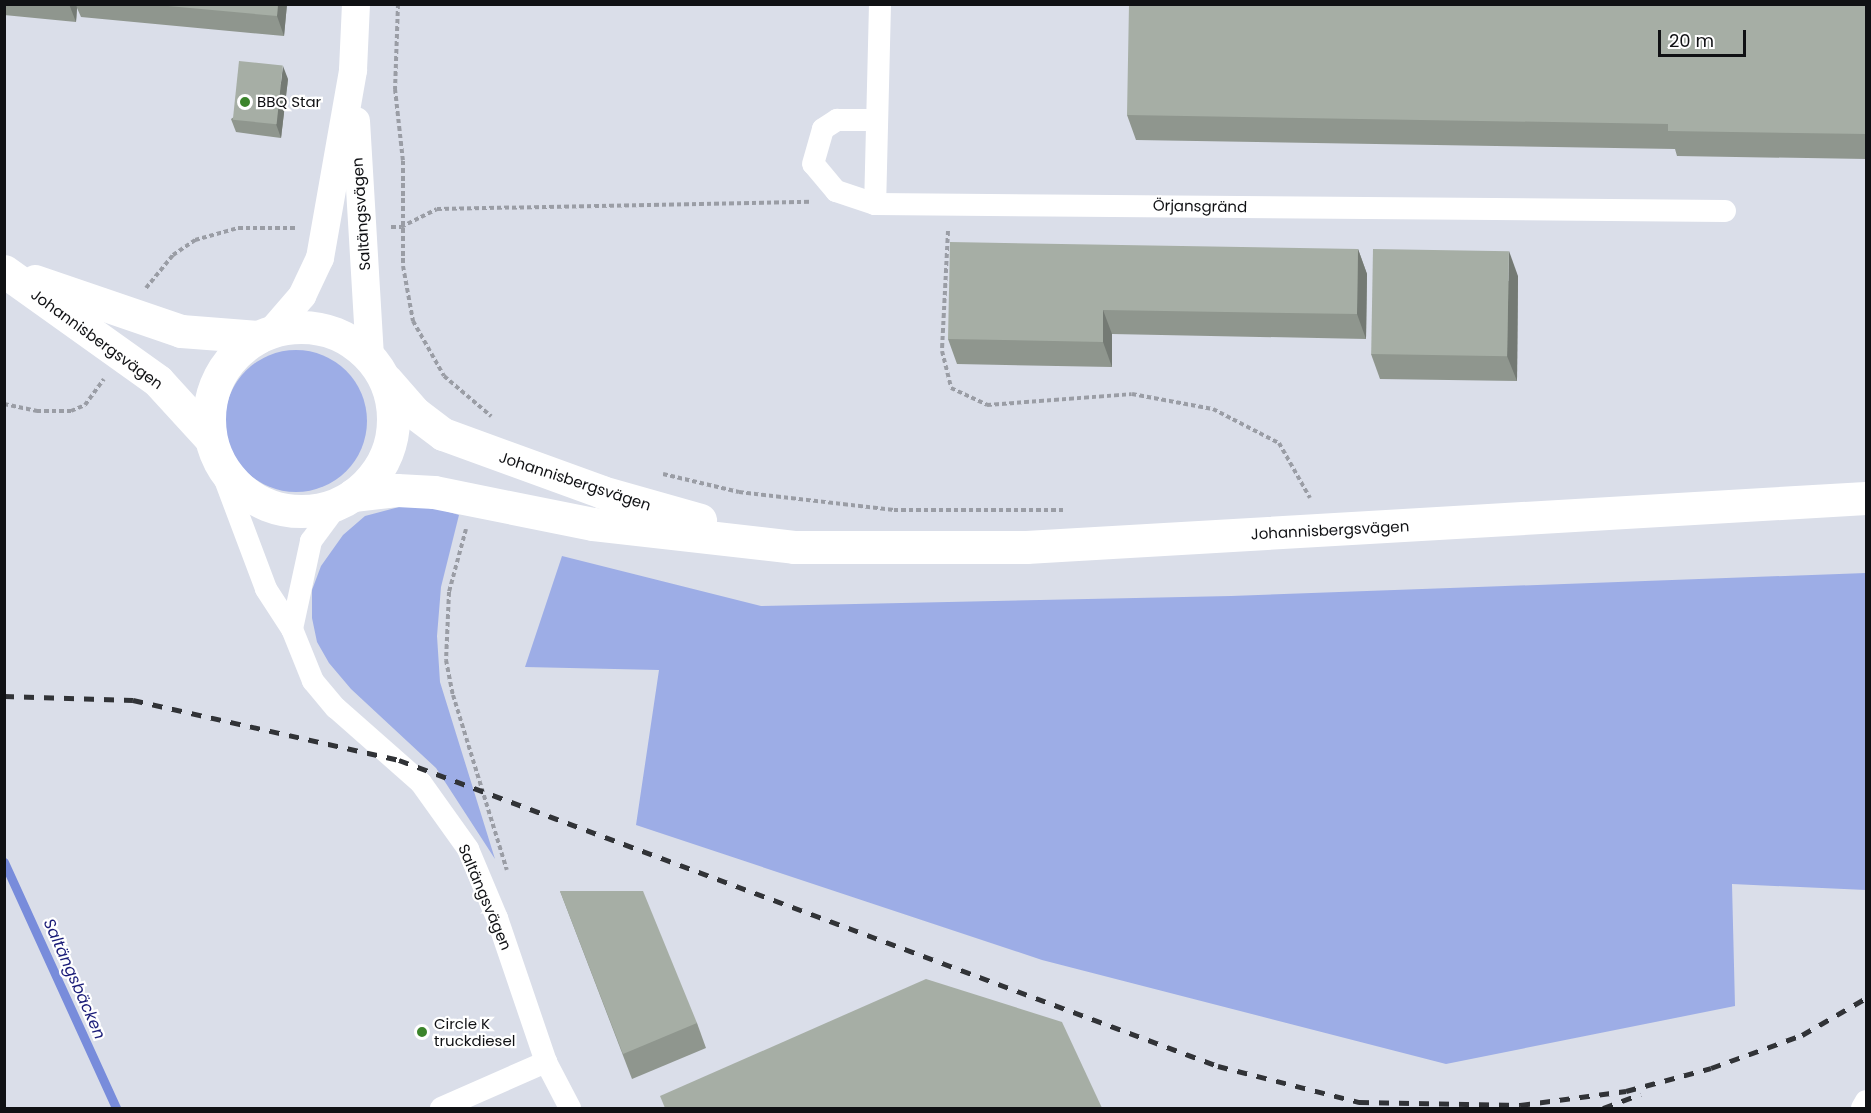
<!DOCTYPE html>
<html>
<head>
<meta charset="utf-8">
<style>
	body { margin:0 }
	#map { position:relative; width:1871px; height:1113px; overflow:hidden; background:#dadee9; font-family:Poppins,sans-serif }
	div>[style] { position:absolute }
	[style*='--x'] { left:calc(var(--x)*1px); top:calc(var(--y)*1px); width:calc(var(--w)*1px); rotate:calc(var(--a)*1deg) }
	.green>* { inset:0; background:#9dade6 }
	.round { border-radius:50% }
	.stream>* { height:9px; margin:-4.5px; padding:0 4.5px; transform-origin:4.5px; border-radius:4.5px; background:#788cdb }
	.path>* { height:4px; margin-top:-2px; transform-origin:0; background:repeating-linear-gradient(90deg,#9a9da5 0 4.5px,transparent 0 7.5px) }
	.minor>* { height:22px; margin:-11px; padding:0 11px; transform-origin:11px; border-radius:11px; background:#fff }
	.tertiary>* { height:28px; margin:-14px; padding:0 14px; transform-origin:14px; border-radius:14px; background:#fff }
	.secondary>* { height:33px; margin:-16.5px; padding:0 16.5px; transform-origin:16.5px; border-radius:16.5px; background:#fff }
	.secondary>.ring { margin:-16.5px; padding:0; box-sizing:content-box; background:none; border:33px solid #fff; border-radius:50% }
	.rail>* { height:4.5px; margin-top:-2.25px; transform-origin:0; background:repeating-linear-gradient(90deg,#313337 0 10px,transparent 0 20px) }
	.wall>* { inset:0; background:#8f968e }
	.shaded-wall>* { inset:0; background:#747a74 }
	.building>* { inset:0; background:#a6aea5; transform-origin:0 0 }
	.dots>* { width:16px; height:16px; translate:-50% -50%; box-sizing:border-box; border:3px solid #fff; border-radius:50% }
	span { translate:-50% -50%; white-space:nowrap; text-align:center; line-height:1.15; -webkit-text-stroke:4.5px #fff; paint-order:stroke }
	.poi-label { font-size:15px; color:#101114 }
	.left { translate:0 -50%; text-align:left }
	.street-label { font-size:15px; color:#101114 }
	.water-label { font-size:16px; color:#1a1c78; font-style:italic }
	.frame { position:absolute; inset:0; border:6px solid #101114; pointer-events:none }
	.scale { position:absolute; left:1658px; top:30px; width:88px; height:27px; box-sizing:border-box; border:3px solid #101114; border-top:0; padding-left:8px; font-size:18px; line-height:21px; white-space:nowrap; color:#101114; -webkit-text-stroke:4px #fff; paint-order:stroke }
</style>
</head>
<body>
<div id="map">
	<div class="green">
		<i class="round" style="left:225px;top:350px;width:142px;height:142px"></i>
		<i style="clip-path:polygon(429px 506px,459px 515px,441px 587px,437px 636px,440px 682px,495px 859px,436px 768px,351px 689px,329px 663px,317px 642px,312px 618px,312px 590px,321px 566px,343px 535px,365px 516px,399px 507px)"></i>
		<i style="clip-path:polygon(562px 556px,761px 606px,1231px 596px,1866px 573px,1866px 890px,1732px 884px,1735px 1006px,1446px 1064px,1042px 960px,636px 825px,659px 670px,525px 667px)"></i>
	</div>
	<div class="stream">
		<i style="--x:4;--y:862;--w:270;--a:65.5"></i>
	</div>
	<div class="path">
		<i style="--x:398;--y:4;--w:85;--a:92"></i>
		<i style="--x:395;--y:89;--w:72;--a:83.7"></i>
		<i style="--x:403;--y:161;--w:105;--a:90"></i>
		<i style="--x:403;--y:266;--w:56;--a:79.7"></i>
		<i style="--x:413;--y:321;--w:63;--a:60.6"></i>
		<i style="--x:444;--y:376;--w:62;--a:40.4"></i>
		<i style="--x:391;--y:227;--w:10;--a:0"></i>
		<i style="--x:401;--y:227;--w:40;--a:-26.6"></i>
		<i style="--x:437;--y:209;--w:374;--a:-1.1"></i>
		<i style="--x:948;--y:231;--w:120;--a:92.9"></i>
		<i style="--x:942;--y:351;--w:38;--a:76"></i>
		<i style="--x:951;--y:388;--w:40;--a:25"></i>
		<i style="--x:987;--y:405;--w:145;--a:-4.3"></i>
		<i style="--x:1132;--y:394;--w:82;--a:10.5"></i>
		<i style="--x:1213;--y:409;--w:74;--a:27.3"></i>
		<i style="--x:1279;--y:443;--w:63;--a:60.6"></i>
		<i style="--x:146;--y:288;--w:43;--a:-50.7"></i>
		<i style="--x:173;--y:255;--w:27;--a:-34"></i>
		<i style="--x:195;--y:240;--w:45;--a:-15.6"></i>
		<i style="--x:238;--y:228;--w:59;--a:0"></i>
		<i style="--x:4;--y:404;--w:34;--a:12"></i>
		<i style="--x:37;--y:411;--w:34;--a:0"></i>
		<i style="--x:71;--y:411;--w:15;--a:-23"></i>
		<i style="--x:85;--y:405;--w:32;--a:-54"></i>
		<i style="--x:663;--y:474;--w:78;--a:13.3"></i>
		<i style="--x:739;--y:492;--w:156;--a:6.6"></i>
		<i style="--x:894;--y:510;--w:172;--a:0"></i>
		<i style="--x:466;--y:529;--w:65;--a:105.1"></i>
		<i style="--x:449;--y:592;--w:68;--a:92.5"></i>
		<i style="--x:446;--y:660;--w:36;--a:79"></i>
		<i style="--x:453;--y:695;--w:183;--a:72.9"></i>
	</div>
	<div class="minor">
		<i style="--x:880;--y:4;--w:200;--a:91.4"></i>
		<i style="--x:875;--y:204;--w:850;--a:0.47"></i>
		<i style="--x:875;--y:204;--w:41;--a:-161.6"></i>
		<i style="--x:836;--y:191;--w:35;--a:-130"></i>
		<i style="--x:813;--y:164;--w:36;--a:-74"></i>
		<i style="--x:823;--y:129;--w:17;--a:-33"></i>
		<i style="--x:837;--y:120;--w:40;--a:0"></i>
		<i style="--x:218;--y:461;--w:137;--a:69.4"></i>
		<i style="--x:266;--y:589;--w:48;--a:57"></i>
		<i style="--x:292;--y:629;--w:56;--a:68"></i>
		<i style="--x:313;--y:681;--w:35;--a:50"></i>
		<i style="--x:336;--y:708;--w:113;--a:41.4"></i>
		<i style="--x:421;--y:783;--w:81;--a:54.5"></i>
		<i style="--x:468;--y:849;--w:75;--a:67.2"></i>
		<i style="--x:497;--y:918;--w:152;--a:71.2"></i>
		<i style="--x:546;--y:1062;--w:52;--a:62.4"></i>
		<i style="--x:292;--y:629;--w:90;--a:-77.8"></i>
		<i style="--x:311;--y:541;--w:47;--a:-53.6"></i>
		<i style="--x:441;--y:1108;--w:115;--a:-23.7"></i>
		<i style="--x:1862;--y:1108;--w:8;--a:-60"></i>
	</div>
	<div class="tertiary">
		<i style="--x:356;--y:121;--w:237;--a:86.6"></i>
		<i style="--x:271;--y:332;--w:48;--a:-49.3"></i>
		<i style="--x:302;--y:296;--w:42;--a:-64.7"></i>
		<i style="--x:320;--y:258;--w:191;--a:-80"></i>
		<i style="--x:353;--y:70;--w:66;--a:-87.4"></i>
	</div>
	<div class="secondary">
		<i style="--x:4;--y:271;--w:189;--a:35.5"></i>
		<i style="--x:158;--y:381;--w:77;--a:47.6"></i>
		<i style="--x:35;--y:281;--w:154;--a:18.9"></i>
		<i style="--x:181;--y:331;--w:78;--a:4.4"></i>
		<i class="ring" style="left:209px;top:327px;width:151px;height:151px"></i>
		<i style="--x:386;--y:380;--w:44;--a:48.7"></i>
		<i style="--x:415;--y:413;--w:35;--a:37"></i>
		<i style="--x:443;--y:434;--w:169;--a:20"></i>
		<i style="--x:602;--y:492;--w:102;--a:15.9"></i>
		<i style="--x:353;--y:495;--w:44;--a:-6.5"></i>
		<i style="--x:397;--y:490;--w:37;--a:3"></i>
		<i style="--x:434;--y:492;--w:162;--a:11.4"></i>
		<i style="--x:593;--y:524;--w:202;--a:6.5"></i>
		<i style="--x:794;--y:547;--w:232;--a:0"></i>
		<i style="--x:1026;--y:547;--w:841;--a:-3.34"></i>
	</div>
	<div class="rail">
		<i style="--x:4;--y:696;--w:129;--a:1.8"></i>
		<i style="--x:133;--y:700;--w:273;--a:12.7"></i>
		<i style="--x:399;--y:760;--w:874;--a:20.49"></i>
		<i style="--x:1218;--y:1066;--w:146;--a:14.3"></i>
		<i style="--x:1359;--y:1102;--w:161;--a:1.1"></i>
		<i style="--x:1520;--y:1105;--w:107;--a:-7.5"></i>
		<i style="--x:1626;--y:1091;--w:88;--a:-15.1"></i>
		<i style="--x:1711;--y:1068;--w:97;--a:-19.9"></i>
		<i style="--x:1802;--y:1035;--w:74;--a:-30"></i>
		<i style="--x:1603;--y:1108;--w:40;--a:-20.2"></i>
	</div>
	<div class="wall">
		<i style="clip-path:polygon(4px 4px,287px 4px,284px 36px,81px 17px,77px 8px,76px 22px,4px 15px)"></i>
		<i style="clip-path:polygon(1866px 4px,1866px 159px,1677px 156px,1675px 149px,1136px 140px,1127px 115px)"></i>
		<i style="clip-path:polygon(288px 79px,281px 138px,236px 132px,231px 119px)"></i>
		<i style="clip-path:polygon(1358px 249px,1367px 274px,1366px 339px,1112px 334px,1112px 367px,957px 364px,948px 339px)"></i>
		<i style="clip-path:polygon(1518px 276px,1517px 381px,1380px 379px,1371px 354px)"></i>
		<i style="clip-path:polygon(560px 891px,697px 1023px,706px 1048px,632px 1079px)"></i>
	</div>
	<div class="shaded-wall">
		<i style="clip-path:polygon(69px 4px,76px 4px,77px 8px,76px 22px)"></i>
		<i style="clip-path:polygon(278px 4px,287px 4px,284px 36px,277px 16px)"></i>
		<i style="clip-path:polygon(283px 66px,288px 79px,281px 138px,276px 124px)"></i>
		<i style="clip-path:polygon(1358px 249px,1367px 274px,1366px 339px,1357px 314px)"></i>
		<i style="clip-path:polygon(1509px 251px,1518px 276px,1517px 381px,1507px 356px)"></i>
		<i style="clip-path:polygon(1103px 310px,1112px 334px,1112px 367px,1103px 342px)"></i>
	</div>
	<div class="building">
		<i style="clip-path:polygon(146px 4px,278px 4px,277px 16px)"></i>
		<i style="clip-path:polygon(1129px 4px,1866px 4px,1866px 134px,1668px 131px,1668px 124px,1127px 115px)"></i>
		<i style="left:239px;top:61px;width:44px;height:59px;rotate:6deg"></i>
		<i style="clip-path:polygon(950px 242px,1358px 249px,1357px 314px,1103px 310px,1103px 342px,948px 339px)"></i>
		<i style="left:1373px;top:249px;width:136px;height:105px;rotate:1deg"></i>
		<i style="clip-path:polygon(560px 891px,643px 891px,697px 1023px,623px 1054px)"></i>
		<i style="clip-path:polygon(926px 979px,1062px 1022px,1102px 1108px,665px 1108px,660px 1096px)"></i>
	</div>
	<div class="dots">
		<i style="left:245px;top:102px;background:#3b842b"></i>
		<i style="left:422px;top:1032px;background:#3b842b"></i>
	</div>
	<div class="poi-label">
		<span class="left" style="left:257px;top:102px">BBQ Star</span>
		<span class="left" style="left:434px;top:1032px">Circle K<br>truckdiesel</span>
	</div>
	<div class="street-label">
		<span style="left:1200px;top:206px;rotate:1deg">Örjansgränd</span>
		<span style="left:361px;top:214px;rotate:-94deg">Saltängsvägen</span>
		<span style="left:97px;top:339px;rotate:36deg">Johannisbergsvägen</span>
		<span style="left:575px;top:481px;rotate:18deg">Johannisbergsvägen</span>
		<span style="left:1330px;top:530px;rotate:-3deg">Johannisbergsvägen</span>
		<span style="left:485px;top:897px;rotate:67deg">Saltängsvägen</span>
	</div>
	<div class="water-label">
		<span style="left:74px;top:979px;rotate:66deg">Saltängsbäcken</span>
	</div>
	<div class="frame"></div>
	<div class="scale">20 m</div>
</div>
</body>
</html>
